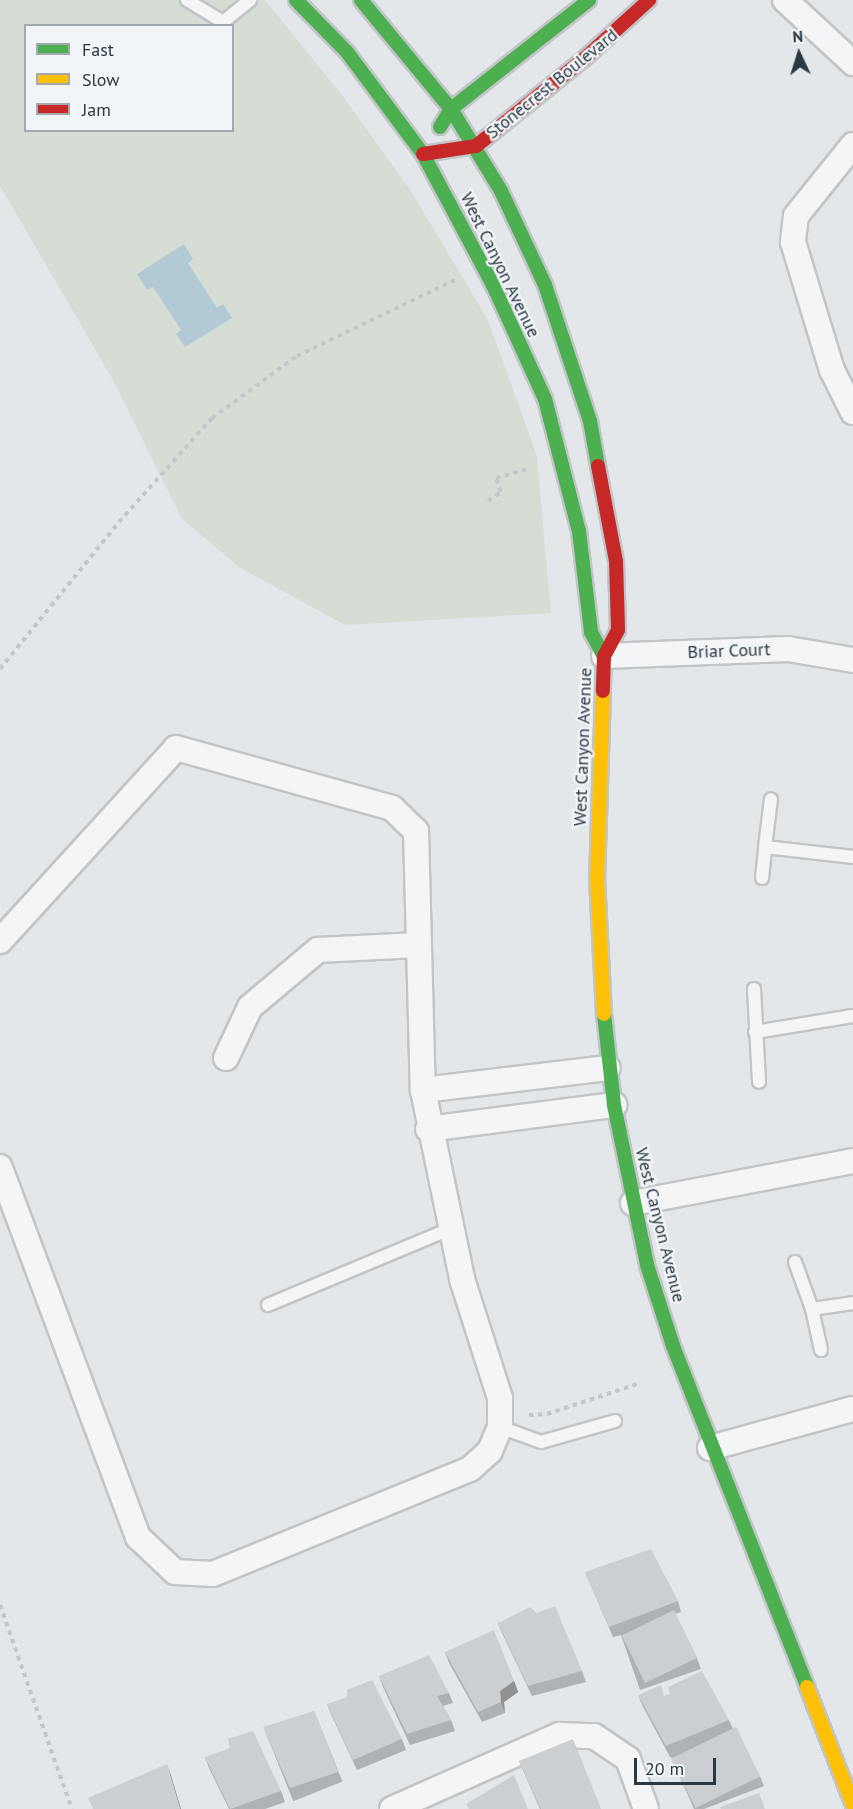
<!DOCTYPE html>
<html>
<head>
<meta charset="utf-8">
<style>
	body { margin:0 }
	#map { position:relative; width:853px; height:1809px; overflow:hidden; background:#e4e7e9; font-family:"PT Sans",sans-serif }
	div>[style] { position:absolute }
	[style*='--x'] { left:calc(var(--x)*1px); top:calc(var(--y)*1px); width:calc(var(--w)*1px); rotate:calc(var(--a)*1deg) }
	.green>* { inset:0; background:#d6ddd4 }
	.water>* { inset:0; background:#b2cad5 }
	.path>* { height:4px; margin-top:-2px; transform-origin:0; background:repeating-linear-gradient(90deg,#c3c7c9 0 4.5px,transparent 0 9px) }
	.roads { filter:drop-shadow(2px 0 #c2c5c7) drop-shadow(-2px 0 #c2c5c7) drop-shadow(0 2px #c2c5c7) drop-shadow(0 -2px #c2c5c7) }
	.lane>* { height:12px; margin:-6px; padding:0 6px; transform-origin:6px; border-radius:6px; background:#f3f5f6 }
	.street>* { height:24px; margin:-12px; padding:0 12px; transform-origin:12px; border-radius:12px; background:#f3f5f6 }
	.fast>* { height:14px; margin:-7px; padding:0 7px; transform-origin:7px; border-radius:7px; background:#4caf50 }
	.slow>* { height:14px; margin:-7px; padding:0 7px; transform-origin:7px; border-radius:7px; background:#ffc107 }
	.jam>* { height:14px; margin:-7px; padding:0 7px; transform-origin:7px; border-radius:7px; background:#c62828 }
	.wall>* { inset:0; background:#afb2b4; transform-origin:0 0 }
	.shaded-wall>* { inset:0; background:#8f9192 }
	.building>* { inset:0; background:#cccfd1; transform-origin:0 0 }
	span { translate:-50% -50%; white-space:nowrap; text-align:center; line-height:1.15; -webkit-text-stroke:4.5px #f2f5f8; paint-order:stroke }
	.street-label { font-size:18px; color:#293843 }
	.legend { position:absolute; left:24px; top:24px; width:210px; height:108px; box-sizing:border-box; background:#f2f5f8; border:2px solid #a2a9b0; margin:0; padding:8px 10px; list-style:none; font-size:18px; color:#293843 }
	.legend li { display:flex; align-items:center; gap:12px; height:30px }
	.legend b { width:30px; border:2px solid #a2a9b0 }
	.north { position:absolute; left:769px; top:24px; width:60px; height:60px; -webkit-text-stroke:4px #f2f5f8; paint-order:stroke; rotate:356deg; font-size:16px; font-weight:700; line-height:24px; text-align:center; color:#293843 }
	.north::after { content:''; display:block; margin:auto; width:21px; height:27px; background:#293843; clip-path:polygon(50% 0,100% 100%,50% 72%,0 100%) }
	.scale { position:absolute; left:634px; top:1758px; width:82px; height:27px; box-sizing:border-box; border:3px solid #293843; border-top:0; padding-left:8px; font-size:18px; line-height:21px; white-space:nowrap; color:#293843; -webkit-text-stroke:4px #f2f5f8; paint-order:stroke }
</style>
</head>
<body>
<div id="map">
	<div class="green">
		<i style="clip-path:polygon(evenodd,0 0,265px 0,342px 95px,411px 191px,488px 320px,537px 456px,551px 613px,345px 625px,240px 568px,182px 519px,113px 380px,0 186px,0 0,26px 26px,232px 26px,232px 130px,26px 130px,26px 26px)"></i>
	</div>
	<div class="water">
		<i style="clip-path:polygon(184px 244px,193px 259px,188px 263px,217px 308px,223px 304px,232px 318px,185px 347px,176px 334px,181px 330px,153px 287px,147px 290px,137px 274px)"></i>
	</div>
	<div class="path">
		<i style="--x:488;--y:501;--w:16;--a:-35"></i>
		<i style="--x:501;--y:492;--w:15;--a:-110"></i>
		<i style="--x:496;--y:478;--w:36;--a:-16"></i>
		<i style="--x:0;--y:669;--w:189;--a:-51"></i>
		<i style="--x:119;--y:522;--w:140;--a:-48.2"></i>
		<i style="--x:212;--y:418;--w:105;--a:-36.1"></i>
		<i style="--x:297;--y:356;--w:178;--a:-25.7"></i>
		<i style="--x:529;--y:1415;--w:18;--a:-3"></i>
		<i style="--x:547;--y:1414;--w:95;--a:-18.4"></i>
		<i style="--x:0;--y:1605;--w:216;--a:70.6"></i>
	</div>
	<div class="roads">
		<div class="lane">
			<i style="--x:187;--y:0;--w:42;--a:31.4"></i>
			<i style="--x:223;--y:22;--w:35;--a:-39"></i>
			<i style="--x:765;--y:847;--w:48;--a:-82.9"></i>
			<i style="--x:762;--y:878;--w:31;--a:-84"></i>
			<i style="--x:765;--y:847;--w:89;--a:6.5"></i>
			<i style="--x:754;--y:989;--w:93;--a:86.9"></i>
			<i style="--x:755;--y:1032;--w:99;--a:-9.3"></i>
			<i style="--x:795;--y:1262;--w:50;--a:70.1"></i>
			<i style="--x:812;--y:1309;--w:42;--a:77.6"></i>
			<i style="--x:268;--y:1305;--w:197;--a:-22.7"></i>
			<i style="--x:812;--y:1309;--w:41;--a:-8.3"></i>
			<i style="--x:500;--y:1427;--w:44;--a:20.1"></i>
			<i style="--x:541;--y:1442;--w:77;--a:-15.8"></i>
		</div>
		<div class="street">
			<i style="--x:785;--y:0;--w:93;--a:42.8"></i>
			<i style="--x:853;--y:145;--w:91;--a:128.8"></i>
			<i style="--x:796;--y:216;--w:26;--a:97"></i>
			<i style="--x:793;--y:242;--w:134;--a:73.1"></i>
			<i style="--x:832;--y:370;--w:47;--a:63.4"></i>
			<i style="--x:604;--y:656;--w:184;--a:-2.2"></i>
			<i style="--x:788;--y:649;--w:66;--a:9.6"></i>
			<i style="--x:0;--y:941;--w:261;--a:-47.6"></i>
			<i style="--x:176;--y:748;--w:224;--a:15.5"></i>
			<i style="--x:392;--y:808;--w:33;--a:44"></i>
			<i style="--x:416;--y:831;--w:259;--a:88.5"></i>
			<i style="--x:423;--y:1090;--w:193;--a:78.3"></i>
			<i style="--x:462;--y:1279;--w:125;--a:72.3"></i>
			<i style="--x:500;--y:1398;--w:29;--a:90"></i>
			<i style="--x:500;--y:1427;--w:26;--a:113"></i>
			<i style="--x:490;--y:1451;--w:27;--a:138"></i>
			<i style="--x:470;--y:1469;--w:278;--a:157.8"></i>
			<i style="--x:213;--y:1574;--w:38;--a:-177"></i>
			<i style="--x:175;--y:1572;--w:51;--a:-136.6"></i>
			<i style="--x:138;--y:1537;--w:395;--a:-110.5"></i>
			<i style="--x:226;--y:1058;--w:56;--a:-64.8"></i>
			<i style="--x:250;--y:1007;--w:89;--a:-40"></i>
			<i style="--x:318;--y:950;--w:100;--a:-2.9"></i>
			<i style="--x:423;--y:1090;--w:186;--a:-6.8"></i>
			<i style="--x:428;--y:1129;--w:188;--a:-7.4"></i>
			<i style="--x:633;--y:1203;--w:224;--a:-10.8"></i>
			<i style="--x:710;--y:1448;--w:148;--a:-15.3"></i>
			<i style="--x:392;--y:1809;--w:183;--a:-23.9"></i>
			<i style="--x:559;--y:1735;--w:35;--a:2"></i>
			<i style="--x:594;--y:1736;--w:41;--a:34.1"></i>
			<i style="--x:628;--y:1759;--w:53;--a:70.2"></i>
		</div>
		<div class="fast">
			<i style="--x:296;--y:0;--w:73;--a:45.6"></i>
			<i style="--x:347;--y:52;--w:127;--a:53.3"></i>
			<i style="--x:423;--y:154;--w:149;--a:61.9"></i>
			<i style="--x:493;--y:285;--w:125;--a:65.5"></i>
			<i style="--x:545;--y:399;--w:136;--a:75.6"></i>
			<i style="--x:579;--y:531;--w:102;--a:83.2"></i>
			<i style="--x:591;--y:632;--w:27;--a:62"></i>
			<i style="--x:361;--y:0;--w:141;--a:50.5"></i>
			<i style="--x:451;--y:109;--w:96;--a:58.6"></i>
			<i style="--x:501;--y:191;--w:104;--a:64.9"></i>
			<i style="--x:545;--y:285;--w:143;--a:71.7"></i>
			<i style="--x:590;--y:421;--w:46;--a:79.9"></i>
			<i style="--x:440;--y:127;--w:21;--a:-59"></i>
			<i style="--x:451;--y:109;--w:176;--a:-38.3"></i>
			<i style="--x:604;--y:1014;--w:92;--a:83.7"></i>
			<i style="--x:614;--y:1105;--w:163;--a:78.3"></i>
			<i style="--x:647;--y:1265;--w:85;--a:72.2"></i>
			<i style="--x:673;--y:1346;--w:366;--a:68.5"></i>
		</div>
		<div class="slow">
			<i style="--x:603;--y:691;--w:186;--a:91.8"></i>
			<i style="--x:597;--y:877;--w:137;--a:87.1"></i>
			<i style="--x:807;--y:1687;--w:127;--a:68.7"></i>
		</div>
		<div class="jam">
			<i style="--x:423;--y:154;--w:54;--a:-8.6"></i>
			<i style="--x:476;--y:146;--w:139;--a:-38.9"></i>
			<i style="--x:584;--y:59;--w:88;--a:-42.2"></i>
			<i style="--x:598;--y:466;--w:97;--a:79.3"></i>
			<i style="--x:616;--y:561;--w:69;--a:88.3"></i>
			<i style="--x:618;--y:630;--w:30;--a:118"></i>
			<i style="--x:604;--y:656;--w:35;--a:92"></i>
		</div>
	</div>
	<div class="wall">
		<i style="clip-path:polygon(585px 1572px,678px 1601px,681px 1612px,675px 1614px,697px 1658px,701px 1669px,640px 1690px,621px 1635px,613px 1637px)"></i>
		<i style="clip-path:polygon(537px 1613px,582px 1671px,586px 1682px,532px 1696px,502px 1633px,498px 1623px)"></i>
		<i style="clip-path:polygon(445px 1652px,514px 1681px,518px 1692px,504px 1702px,505px 1713px,482px 1722px,449px 1663px)"></i>
		<i style="clip-path:polygon(379px 1676px,449px 1693px,453px 1703px,443px 1706px,451px 1720px,455px 1731px,410px 1745px,383px 1687px)"></i>
		<i style="clip-path:polygon(638px 1695px,664px 1696px,729px 1720px,733px 1729px,760px 1776px,764px 1786px,704px 1809px,694px 1809px,671px 1757px,670px 1757px,642px 1705px)"></i>
		<i style="clip-path:polygon(327px 1704px,402px 1739px,406px 1750px,357px 1770px,331px 1714px)"></i>
		<i style="left:314px;top:1711px;width:76px;height:53px;rotate:68deg"></i>
		<i style="clip-path:polygon(205px 1757px,281px 1791px,285px 1802px,265px 1809px,229px 1809px,209px 1768px)"></i>
		<i style="clip-path:polygon(519px 1761px,601px 1809px,540px 1809px)"></i>
	</div>
	<div class="shaded-wall">
		<i style="clip-path:polygon(514px 1681px,518px 1692px,504px 1702px,505px 1713px,501px 1702px,500px 1691px)"></i>
		<i style="clip-path:polygon(167px 1764px,171px 1775px,181px 1809px,180px 1809px)"></i>
	</div>
	<div class="building">
		<i style="clip-path:polygon(651px 1549px,678px 1601px,609px 1627px,585px 1572px)"></i>
		<i style="clip-path:polygon(555px 1606px,582px 1671px,528px 1686px,498px 1623px,530px 1607px,537px 1613px)"></i>
		<i style="left:674px;top:1610px;width:53px;height:58px;rotate:64deg"></i>
		<i style="clip-path:polygon(494px 1630px,514px 1681px,500px 1691px,501px 1702px,478px 1712px,445px 1652px)"></i>
		<i style="clip-path:polygon(429px 1655px,449px 1693px,437px 1696px,451px 1720px,407px 1734px,379px 1676px)"></i>
		<i style="clip-path:polygon(702px 1671px,729px 1720px,666px 1746px,638px 1695px,661px 1685px,664px 1696px,670px 1694px,668px 1687px)"></i>
		<i style="clip-path:polygon(372px 1680px,402px 1739px,353px 1760px,327px 1704px,347px 1697px,347px 1690px)"></i>
		<i style="clip-path:polygon(314px 1711px,338px 1772px,290px 1788px,263px 1727px)"></i>
		<i style="left:736px;top:1727px;width:55px;height:72px;rotate:64deg"></i>
		<i style="clip-path:polygon(253px 1731px,281px 1791px,230px 1809px,205px 1757px,230px 1748px,228px 1739px)"></i>
		<i style="clip-path:polygon(573px 1739px,601px 1809px,541px 1809px,519px 1761px)"></i>
		<i style="clip-path:polygon(167px 1764px,180px 1809px,93px 1809px,88px 1798px)"></i>
		<i style="clip-path:polygon(514px 1775px,528px 1809px,469px 1809px,466px 1804px)"></i>
		<i style="clip-path:polygon(759px 1793px,765px 1809px,721px 1809px,720px 1807px)"></i>
	</div>
	<div class="street-label">
		<span style="left:552px;top:84px;rotate:-39deg">Stonecrest Boulevard</span>
		<span style="left:500px;top:265px;rotate:64deg">West Canyon Avenue</span>
		<span style="left:729px;top:651px;rotate:-2deg">Briar Court</span>
		<span style="left:583px;top:747px;rotate:-88deg">West Canyon Avenue</span>
		<span style="left:660px;top:1225px;rotate:76deg">West Canyon Avenue</span>
	</div>
	<ul class="legend">
	<li><b style="height:8px;background:#4caf50"></b>Fast</li>
	<li><b style="height:8px;background:#ffc107"></b>Slow</li>
	<li><b style="height:8px;background:#c62828"></b>Jam</li>
	</ul>
	<div class="north">N</div>
	<div class="scale">20 m</div>
</div>
</body>
</html>
